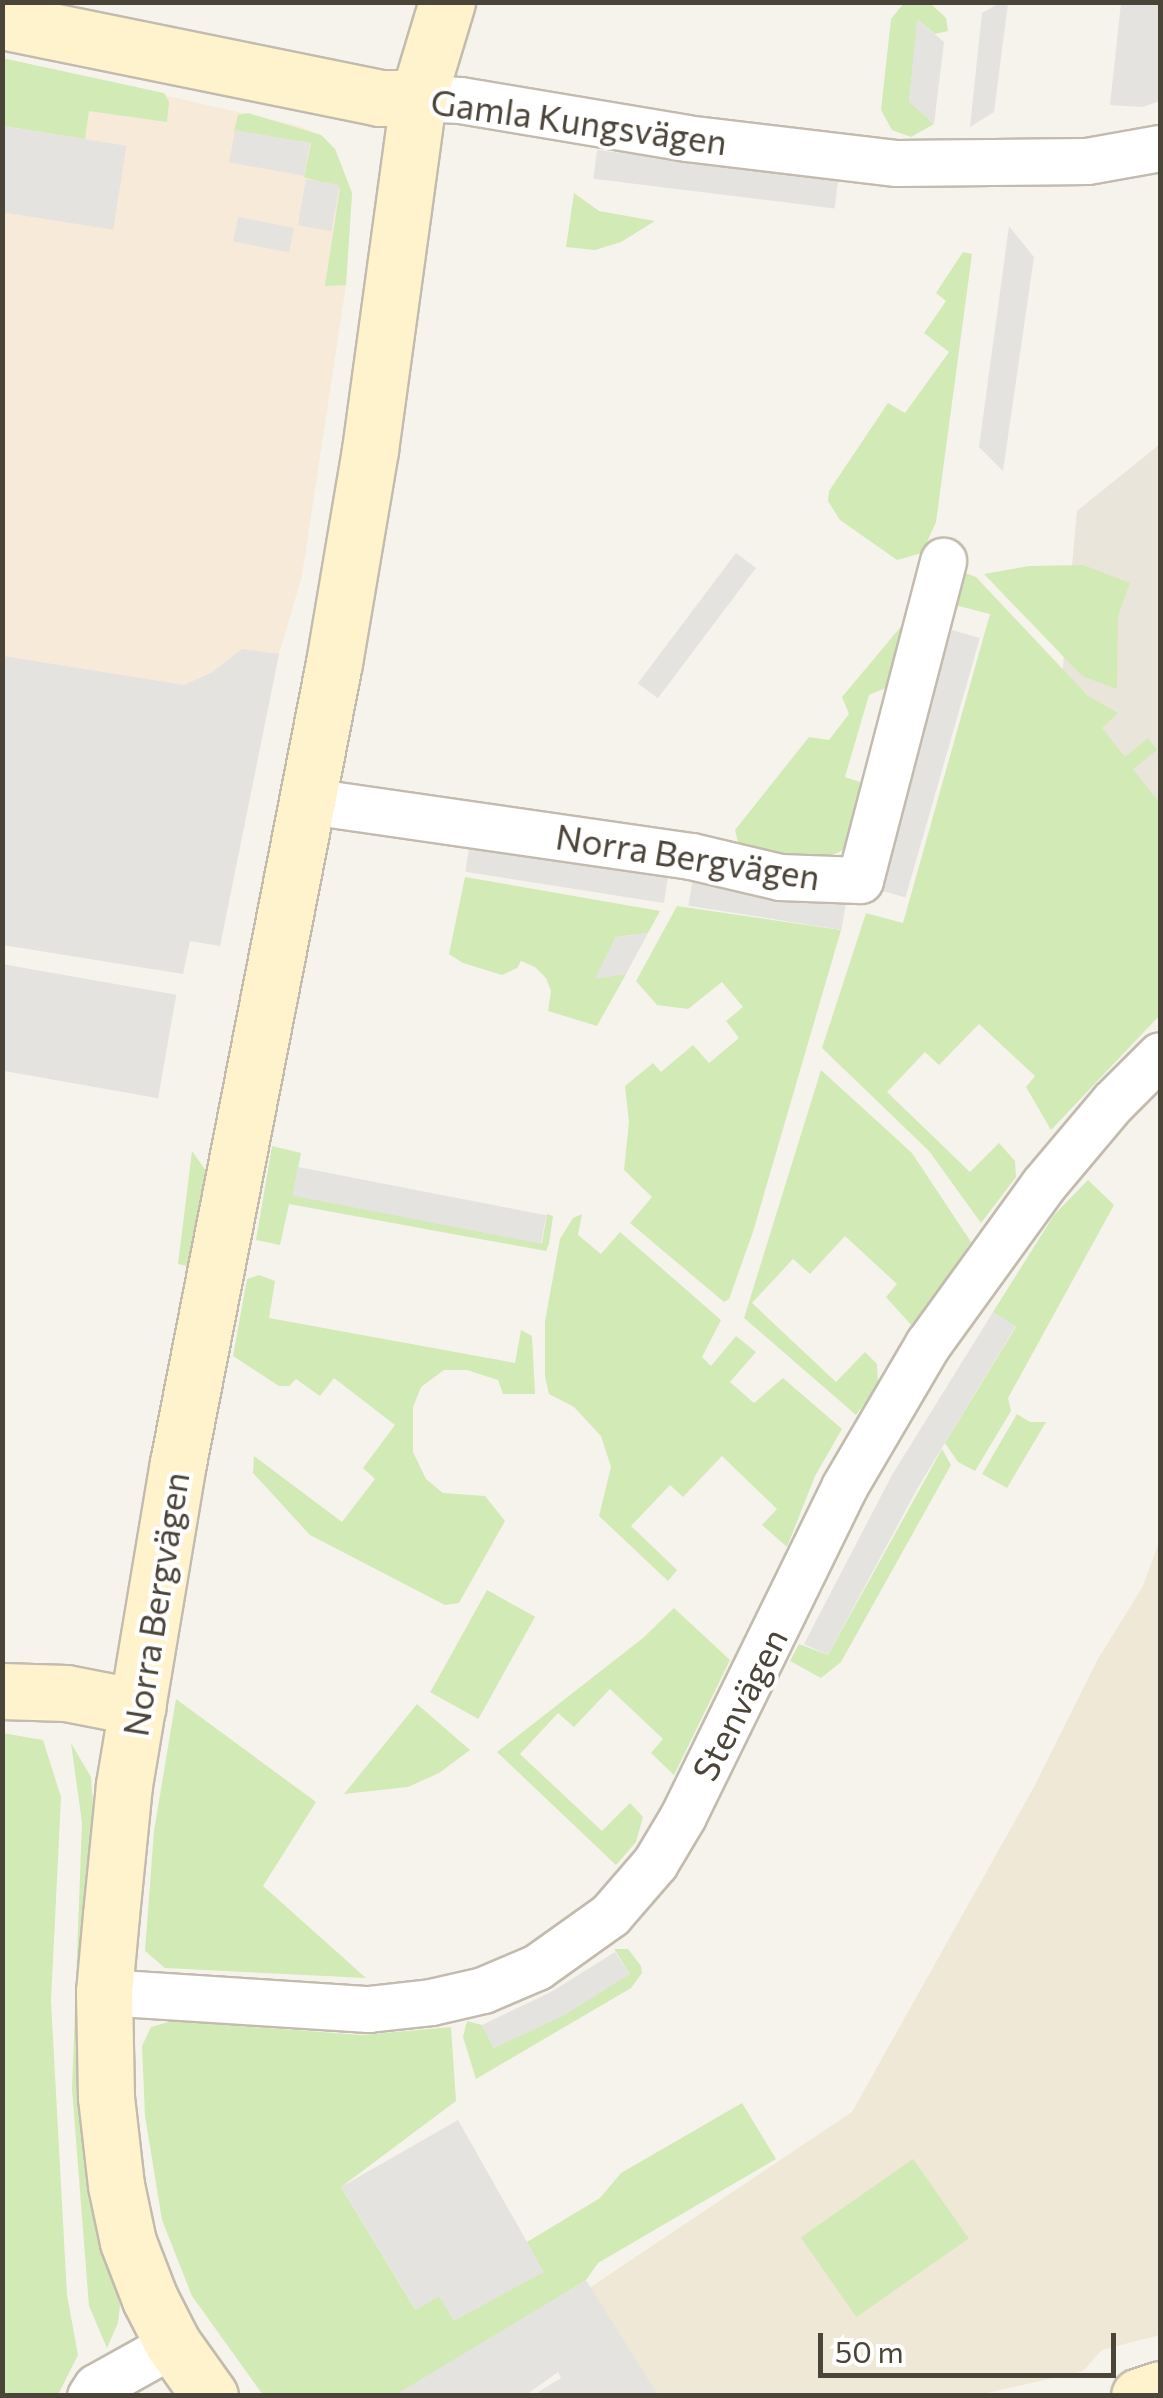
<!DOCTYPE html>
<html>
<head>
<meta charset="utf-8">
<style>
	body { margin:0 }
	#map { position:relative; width:1163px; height:2398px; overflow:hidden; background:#f6f3ec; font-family:Commissioner,sans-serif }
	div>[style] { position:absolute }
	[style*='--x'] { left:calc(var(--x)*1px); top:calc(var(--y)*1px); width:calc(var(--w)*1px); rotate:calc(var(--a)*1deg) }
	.residential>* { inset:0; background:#eae5da }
	.commercial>* { inset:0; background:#f7ead8 }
	.education>* { inset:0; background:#efe8d6 }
	.green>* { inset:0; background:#d2eab5; transform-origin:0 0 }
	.parking>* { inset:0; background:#e5e3e0; transform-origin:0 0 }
	.roads { filter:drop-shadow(2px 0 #c2bbae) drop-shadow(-2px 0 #c2bbae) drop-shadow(0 2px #c2bbae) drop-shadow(0 -2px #c2bbae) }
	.street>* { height:45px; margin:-22.5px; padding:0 22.5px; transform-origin:22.5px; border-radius:22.5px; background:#fff }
	.secondary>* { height:55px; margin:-27.5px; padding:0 27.5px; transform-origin:27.5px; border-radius:27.5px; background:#fff3cd }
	span { translate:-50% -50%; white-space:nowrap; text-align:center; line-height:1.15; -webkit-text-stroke:8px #fff; paint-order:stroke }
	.street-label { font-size:35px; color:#4b4439 }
	.frame { position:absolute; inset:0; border:5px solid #4b4439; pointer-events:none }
	.scale { position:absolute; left:818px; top:2333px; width:298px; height:45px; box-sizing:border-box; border:5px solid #4b4439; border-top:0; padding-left:12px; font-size:30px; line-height:35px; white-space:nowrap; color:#4b4439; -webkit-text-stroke:8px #fff; paint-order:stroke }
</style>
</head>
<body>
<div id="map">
	<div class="residential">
		<i style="clip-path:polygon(1160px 444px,1160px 818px,1060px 698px,1077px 511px)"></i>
	</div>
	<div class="commercial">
		<i style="clip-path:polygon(2px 58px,299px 126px,321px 135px,335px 149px,352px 193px,346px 285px,302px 576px,279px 654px,220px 946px,190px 941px,183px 974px,3px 945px)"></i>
	</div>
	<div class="education">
		<i style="clip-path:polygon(1160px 1540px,1160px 2335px,1102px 2350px,1083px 2371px,979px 2395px,645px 2396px,561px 2307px,852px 2112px,1035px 1785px,1098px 1659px,1143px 1586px)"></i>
	</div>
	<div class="green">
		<i style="clip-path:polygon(904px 3px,930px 3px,946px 18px,948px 31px,935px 34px,918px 20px,909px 101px,934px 124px,911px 137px,892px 130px,881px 110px,891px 19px)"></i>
		<i style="clip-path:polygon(2px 58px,164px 93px,169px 102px,167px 122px,89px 111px,85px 139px,3px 126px)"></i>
		<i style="clip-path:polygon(248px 113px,321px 135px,335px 149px,352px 193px,346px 285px,325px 286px,340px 188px,304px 177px,311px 143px,234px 131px,238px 115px)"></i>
		<i style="clip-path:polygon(574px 193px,599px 211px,655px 221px,621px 242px,595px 250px,566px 247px)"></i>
		<i style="clip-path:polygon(963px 252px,972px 254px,936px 522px,922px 553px,897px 560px,840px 520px,828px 501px,829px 491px,888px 403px,905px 413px,949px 352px,924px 333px,946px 301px,936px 293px)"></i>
		<i style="clip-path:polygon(1083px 565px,1130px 583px,1118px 616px,1117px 689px,1082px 676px,984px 574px,1029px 566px)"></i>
		<i style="clip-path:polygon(960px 571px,976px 577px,1088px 696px,1118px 713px,1102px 728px,1125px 757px,1148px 738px,1157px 750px,1133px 769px,1160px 804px,1160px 1015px,1051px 1130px,1026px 1087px,1035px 1076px,979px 1024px,939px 1065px,925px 1052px,887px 1092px,970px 1172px,999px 1143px,1015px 1161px,1016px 1177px,981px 1223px,929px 1151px,822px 1048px,866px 913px,903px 923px,990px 614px,951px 604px)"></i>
		<i style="clip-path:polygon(909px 617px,897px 683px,869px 695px,845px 777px,860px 782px,856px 826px,845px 849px,815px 864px,741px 854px,735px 830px,809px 737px,829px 740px,849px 714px,842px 697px)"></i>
		<i style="clip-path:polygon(465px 877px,660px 911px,648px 933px,616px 937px,596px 978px,626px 974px,597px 1026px,548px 1011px,551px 991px,546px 978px,535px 967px,521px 961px,517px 968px,502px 975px,463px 963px,449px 954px)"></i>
		<i style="clip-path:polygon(677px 906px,841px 930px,753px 1232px,729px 1299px,724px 1302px,630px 1223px,652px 1197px,624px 1170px,629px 1122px,625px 1086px,653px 1063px,661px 1072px,693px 1045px,709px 1063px,739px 1038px,726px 1021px,743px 1007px,722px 982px,688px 1009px,657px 1005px,636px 981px)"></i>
		<i style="clip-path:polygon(821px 1070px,912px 1153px,971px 1242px,913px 1327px,886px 1297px,897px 1284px,845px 1236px,810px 1274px,793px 1259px,752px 1303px,836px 1382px,865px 1352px,877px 1364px,878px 1385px,856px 1415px,744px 1318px)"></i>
		<i style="clip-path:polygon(272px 1146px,301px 1153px,293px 1195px,542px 1243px,547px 1214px,553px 1216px,549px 1244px,546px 1251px,289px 1204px,280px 1245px,256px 1240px)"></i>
		<i style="clip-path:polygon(192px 1151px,211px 1178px,192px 1267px,178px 1264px)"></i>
		<i style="clip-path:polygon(1088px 1180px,1114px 1205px,1008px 1398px,1011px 1411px,975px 1471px,958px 1462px,945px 1443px,1016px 1327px,993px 1312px,1054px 1215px)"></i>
		<i style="clip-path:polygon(582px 1214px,578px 1235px,601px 1254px,620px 1232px,721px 1320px,702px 1357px,711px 1366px,736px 1336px,756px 1352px,730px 1382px,754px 1403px,783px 1378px,842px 1429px,815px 1476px,787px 1547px,762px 1525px,777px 1509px,722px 1456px,683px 1497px,670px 1485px,631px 1526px,677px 1570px,668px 1581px,599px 1516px,611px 1467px,601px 1436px,574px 1407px,549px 1394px,545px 1377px,545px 1321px,560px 1239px,573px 1218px)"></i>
		<i style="clip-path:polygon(259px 1275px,275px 1281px,269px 1318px,515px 1363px,521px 1330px,532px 1336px,535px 1394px,503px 1394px,498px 1380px,467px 1370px,444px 1370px,421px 1387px,413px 1407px,413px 1452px,426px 1479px,443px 1493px,485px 1496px,505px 1521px,459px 1603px,445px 1605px,310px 1535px,253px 1473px,254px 1456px,342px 1522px,375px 1479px,363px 1468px,395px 1425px,334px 1378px,320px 1396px,296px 1379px,289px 1386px,279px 1386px,233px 1356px,247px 1279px)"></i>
		<i style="clip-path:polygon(1017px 1414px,1030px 1422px,1046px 1422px,1007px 1488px,982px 1474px)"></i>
		<i style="clip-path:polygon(942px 1449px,951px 1465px,841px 1662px,821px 1678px,790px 1661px,799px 1644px,828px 1655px)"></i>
		<i style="left:487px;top:1590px;width:55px;height:117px;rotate:29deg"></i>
		<i style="clip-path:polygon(674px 1608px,730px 1660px,674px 1775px,651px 1753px,663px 1739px,610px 1689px,574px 1727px,558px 1713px,520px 1754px,602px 1831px,630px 1803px,643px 1817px,636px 1842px,616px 1865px,497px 1752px,643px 1638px)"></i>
		<i style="clip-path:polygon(176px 1699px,316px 1802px,263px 1886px,366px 1978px,165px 1968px,145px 1951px,154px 1831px)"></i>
		<i style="clip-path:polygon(417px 1704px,470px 1750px,439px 1773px,408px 1787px,344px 1794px)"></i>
		<i style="clip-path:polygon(2px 1733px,43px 1740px,61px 1797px,51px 2001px,67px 2295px,78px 2355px,58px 2395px,3px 2395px)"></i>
		<i style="clip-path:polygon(71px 1743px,91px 1777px,93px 1804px,79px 2007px,120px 2305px,118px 2323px,107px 2348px,89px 2306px,72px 2089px,82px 1823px)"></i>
		<i style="clip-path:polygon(614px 1949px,628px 1949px,641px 1966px,642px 1973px,631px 1988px,476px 2079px,463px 2037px,467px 2021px,482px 2025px,494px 2048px,630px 1974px)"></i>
		<i style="clip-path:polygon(172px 2021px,362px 2035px,451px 2027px,456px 2101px,341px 2187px,415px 2309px,439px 2295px,543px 2273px,527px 2242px,600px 2198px,621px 2173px,742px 2103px,776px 2159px,598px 2263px,586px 2280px,401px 2395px,263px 2395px,192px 2296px,162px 2220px,145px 2116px,142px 2046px,151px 2027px)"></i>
		<i style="left:913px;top:2159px;width:97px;height:137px;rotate:55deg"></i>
	</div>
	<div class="parking">
		<i style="clip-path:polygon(999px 3px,1008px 3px,994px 112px,970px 127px,982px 13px)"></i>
		<i style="clip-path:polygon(1121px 3px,1160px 3px,1160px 101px,1143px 107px,1110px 105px)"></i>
		<i style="clip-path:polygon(917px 19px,944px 42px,934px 124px,909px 101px)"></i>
		<i style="left:2px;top:126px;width:126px;height:85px;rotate:9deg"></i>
		<i style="left:235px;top:130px;width:76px;height:33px;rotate:10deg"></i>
		<i style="left:597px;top:150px;width:243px;height:29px;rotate:7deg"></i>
		<i style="left:306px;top:179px;width:34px;height:47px;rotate:10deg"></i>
		<i style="left:238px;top:217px;width:57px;height:25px;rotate:11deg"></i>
		<i style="clip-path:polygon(1009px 226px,1034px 257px,1003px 471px,979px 447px)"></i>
		<i style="left:736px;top:553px;width:25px;height:163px;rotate:37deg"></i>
		<i style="left:952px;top:630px;width:29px;height:270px;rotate:16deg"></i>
		<i style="clip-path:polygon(242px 649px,279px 654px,220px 946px,190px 941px,183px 974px,3px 945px,3px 656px,184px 685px,211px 673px)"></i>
		<i style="left:470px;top:842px;width:201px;height:30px;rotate:9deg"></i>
		<i style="left:693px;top:877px;width:155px;height:29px;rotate:9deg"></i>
		<i style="clip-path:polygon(648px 933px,626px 974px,595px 979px,616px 937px)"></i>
		<i style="left:2px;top:964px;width:177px;height:105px;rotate:10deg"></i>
		<i style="left:298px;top:1167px;width:253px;height:29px;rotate:11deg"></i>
		<i style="clip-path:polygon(993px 1312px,1016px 1326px,917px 1489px,828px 1655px,804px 1644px,892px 1475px)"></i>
		<i style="clip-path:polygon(615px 1952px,630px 1974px,563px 2016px,494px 2048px,482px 2025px,551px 1992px)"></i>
		<i style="clip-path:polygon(458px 2120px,544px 2272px,454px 2321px,439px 2296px,416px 2310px,341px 2187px)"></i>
		<i style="clip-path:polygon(586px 2280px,658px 2395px,540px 2395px,538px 2392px,561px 2378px,558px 2372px,526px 2395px,401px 2395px,400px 2392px)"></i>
	</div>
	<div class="roads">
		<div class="street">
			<i style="--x:418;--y:98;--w:42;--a:2.7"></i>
			<i style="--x:460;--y:100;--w:229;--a:9.5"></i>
			<i style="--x:686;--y:138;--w:212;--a:6.8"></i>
			<i style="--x:897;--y:163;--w:190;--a:-0.6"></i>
			<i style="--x:1087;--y:161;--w:74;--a:-10.1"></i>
			<i style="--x:309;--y:801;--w:386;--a:8.2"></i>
			<i style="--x:691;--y:856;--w:91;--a:13.3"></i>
			<i style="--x:780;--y:877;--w:80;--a:2.1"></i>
			<i style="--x:860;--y:880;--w:330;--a:-75.4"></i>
			<i style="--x:104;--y:1992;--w:265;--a:3.7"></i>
			<i style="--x:368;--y:2009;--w:63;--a:-6.3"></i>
			<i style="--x:431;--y:2002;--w:53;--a:-13"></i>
			<i style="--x:483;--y:1990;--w:59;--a:-23.1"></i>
			<i style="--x:537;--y:1967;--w:90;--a:-35.5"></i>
			<i style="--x:610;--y:1915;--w:69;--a:-49.1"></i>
			<i style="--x:655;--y:1863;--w:55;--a:-59.2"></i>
			<i style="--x:683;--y:1816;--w:366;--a:-63.9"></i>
			<i style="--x:844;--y:1487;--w:166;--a:-59.6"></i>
			<i style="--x:928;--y:1344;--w:196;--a:-54.1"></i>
			<i style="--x:1043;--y:1185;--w:109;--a:-49.9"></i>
			<i style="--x:1113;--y:1102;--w:66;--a:-45"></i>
			<i style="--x:90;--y:2396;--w:11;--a:-56"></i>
			<i style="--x:96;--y:2387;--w:88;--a:-29.2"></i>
		</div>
		<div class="secondary">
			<i style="--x:2;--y:21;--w:385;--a:11.5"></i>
			<i style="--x:379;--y:98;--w:39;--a:0"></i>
			<i style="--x:2;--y:1691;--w:64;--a:1.8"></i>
			<i style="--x:66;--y:1693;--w:73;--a:11"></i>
			<i style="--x:210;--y:2396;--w:64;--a:-125.4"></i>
			<i style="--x:173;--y:2344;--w:51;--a:-117.1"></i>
			<i style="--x:150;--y:2299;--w:61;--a:-111.1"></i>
			<i style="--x:128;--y:2242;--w:58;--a:-101.9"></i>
			<i style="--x:116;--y:2185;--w:89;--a:-96.5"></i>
			<i style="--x:106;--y:2097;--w:105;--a:-91.1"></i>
			<i style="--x:104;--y:1992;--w:77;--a:-84.8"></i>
			<i style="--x:111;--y:1915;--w:131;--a:-84.3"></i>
			<i style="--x:124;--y:1785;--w:326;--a:-80.5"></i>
			<i style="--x:178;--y:1463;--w:815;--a:-78.97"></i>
			<i style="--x:334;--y:663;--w:216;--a:-80.4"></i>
			<i style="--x:370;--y:450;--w:355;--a:-82.2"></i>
			<i style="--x:418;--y:98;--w:100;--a:-73.2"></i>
			<i style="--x:1139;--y:2396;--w:22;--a:-18"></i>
		</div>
	</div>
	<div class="street-label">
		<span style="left:579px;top:121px;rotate:8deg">Gamla Kungsvägen</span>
		<span style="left:688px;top:856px;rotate:9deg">Norra Bergvägen</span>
		<span style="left:155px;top:1604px;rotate:-81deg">Norra Bergvägen</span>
		<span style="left:739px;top:1704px;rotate:-63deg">Stenvägen</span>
	</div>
	<div class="frame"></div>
	<div class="scale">50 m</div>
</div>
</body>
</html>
